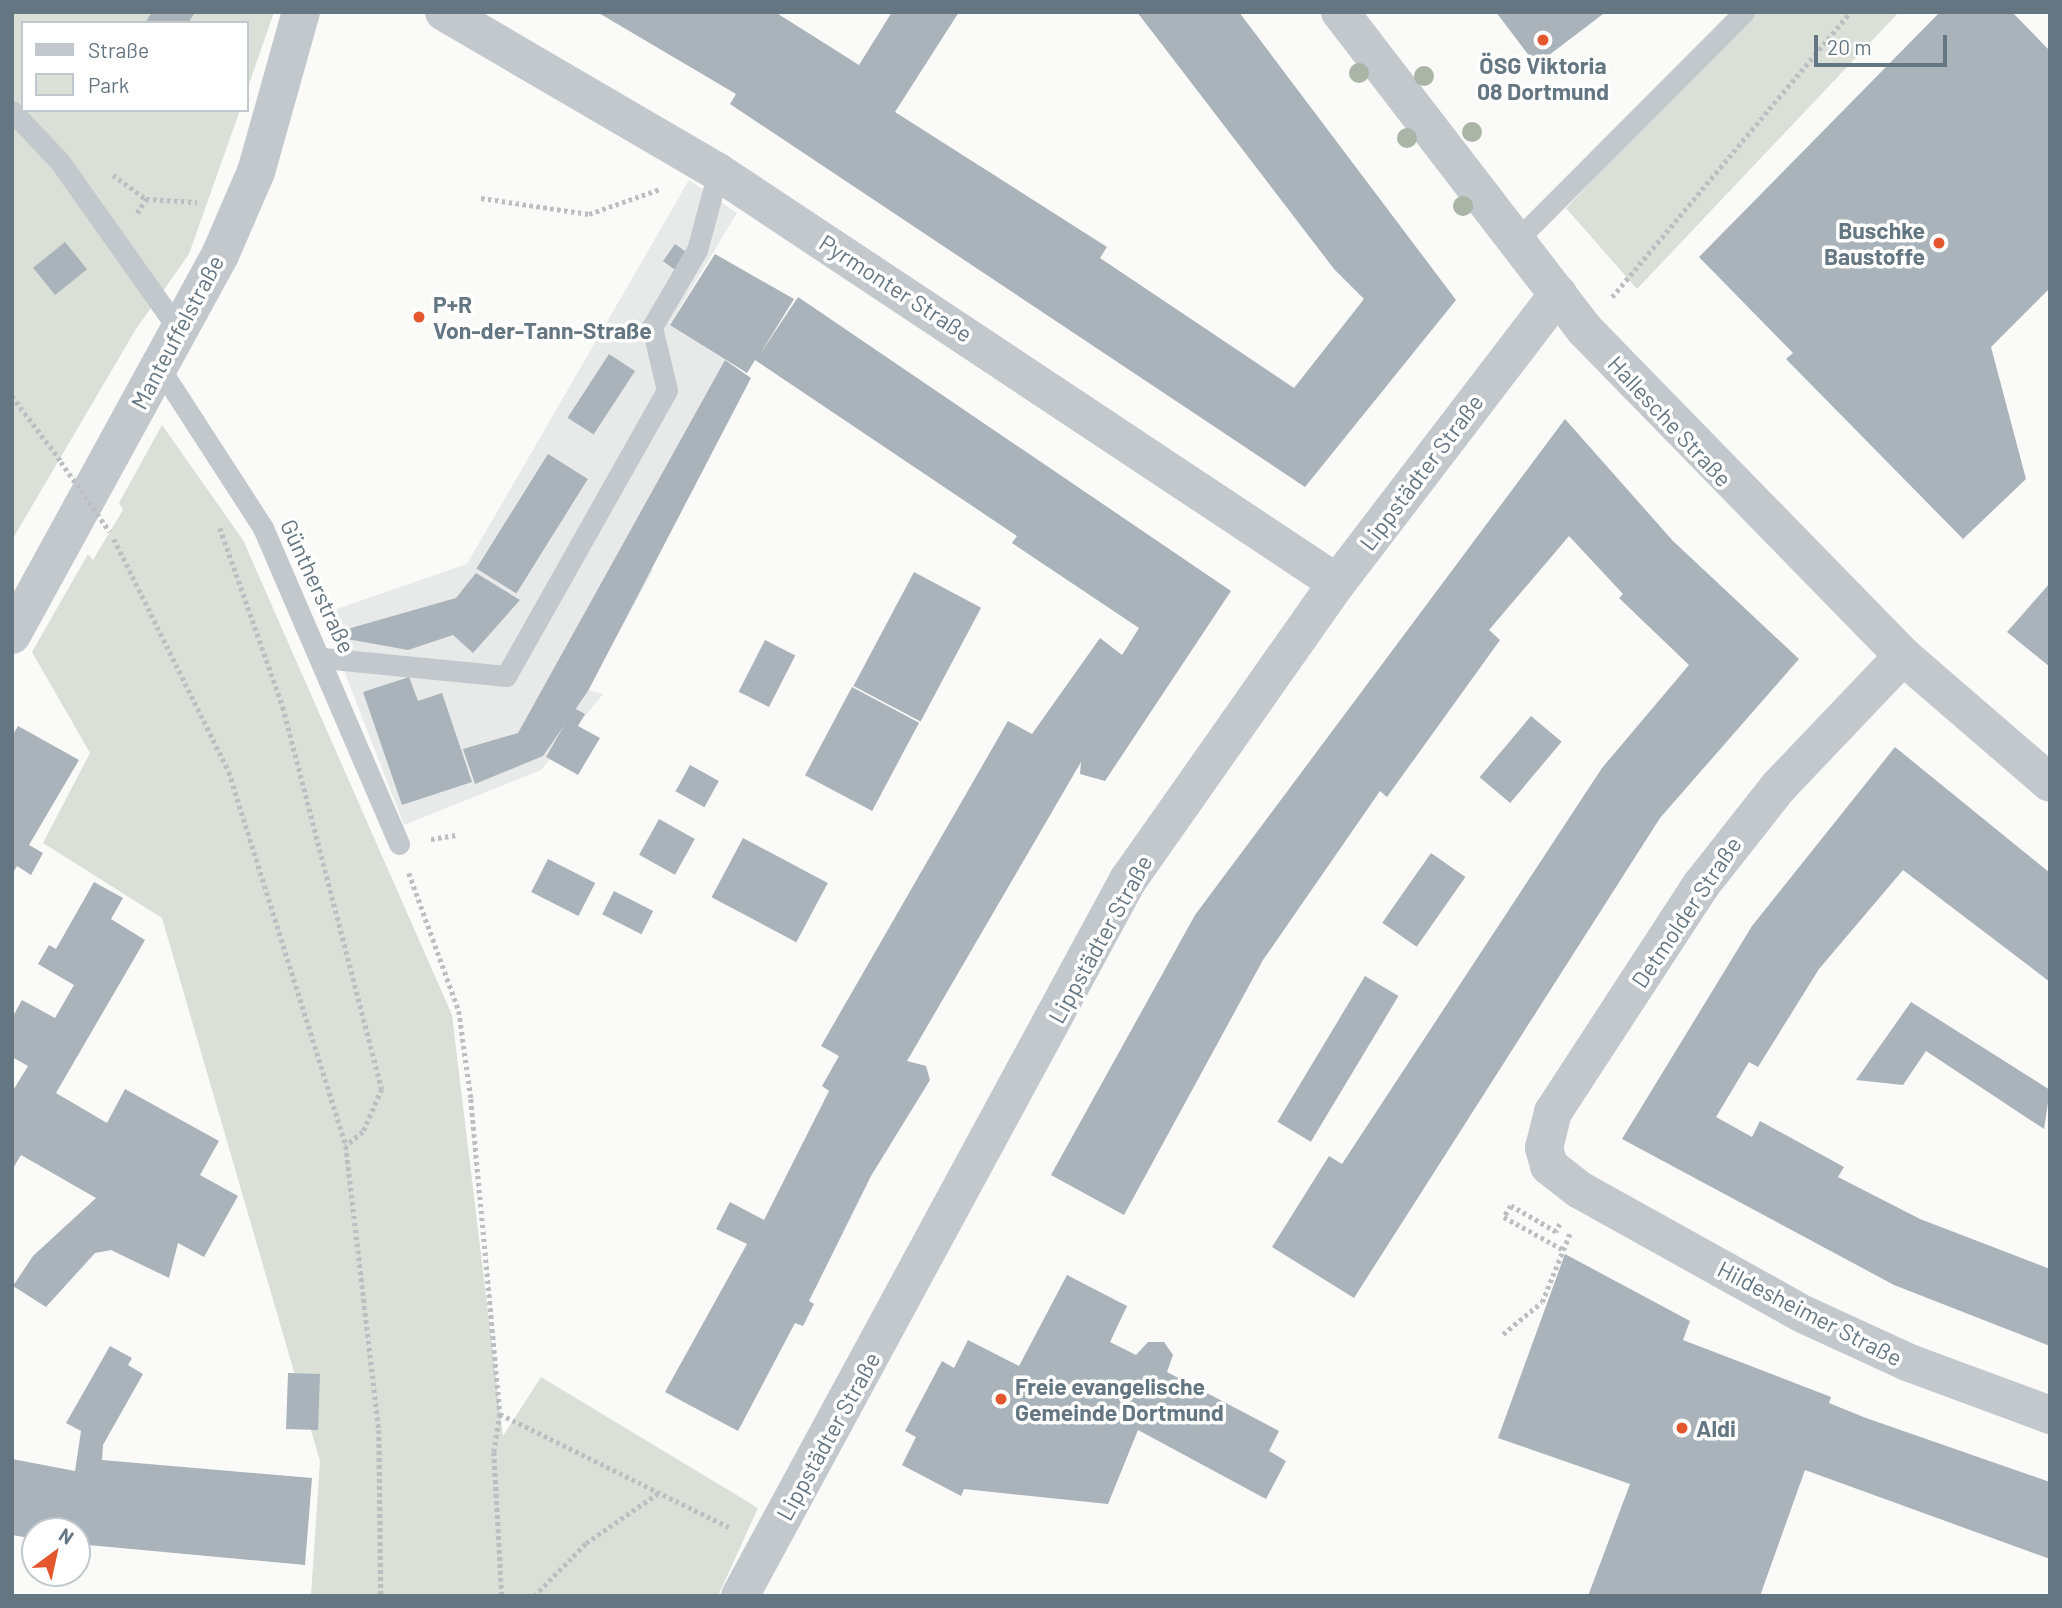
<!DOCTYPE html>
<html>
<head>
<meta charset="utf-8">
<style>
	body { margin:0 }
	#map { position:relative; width:2062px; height:1608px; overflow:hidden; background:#fafaf8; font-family:Barlow,sans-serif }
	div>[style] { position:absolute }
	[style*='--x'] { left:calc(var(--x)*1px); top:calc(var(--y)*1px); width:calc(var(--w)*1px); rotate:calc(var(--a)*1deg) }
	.built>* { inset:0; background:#e8e9e9 }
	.green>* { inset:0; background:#dadfd7 }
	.building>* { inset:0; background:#aab3b9; transform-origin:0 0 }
	.path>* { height:4.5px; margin-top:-2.25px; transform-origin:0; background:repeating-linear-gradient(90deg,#bbbfc2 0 3.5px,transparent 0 7px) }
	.lane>* { height:21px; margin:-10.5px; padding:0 10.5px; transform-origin:10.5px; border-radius:10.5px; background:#c3c8cc }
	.street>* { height:38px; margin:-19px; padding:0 19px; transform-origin:19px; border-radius:19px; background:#c3c8cc }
	.path-bridge>* { height:4.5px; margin-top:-2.25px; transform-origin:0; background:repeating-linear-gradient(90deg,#bbbfc2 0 3.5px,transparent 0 7px) }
	.trees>* { width:20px; height:20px; margin:-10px; border-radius:50%; background:#aab4a7 }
	.dots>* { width:19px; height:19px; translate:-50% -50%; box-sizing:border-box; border:4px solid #fff; border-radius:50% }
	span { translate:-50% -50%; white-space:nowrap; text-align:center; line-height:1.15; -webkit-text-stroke:7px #fff; paint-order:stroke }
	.poi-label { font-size:23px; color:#657683; font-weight:700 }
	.right { translate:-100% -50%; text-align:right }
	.left { translate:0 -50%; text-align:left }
	.street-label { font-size:23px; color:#657683 }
	.frame { position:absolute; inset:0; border:14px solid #657683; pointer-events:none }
	.legend { position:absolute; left:21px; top:21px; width:228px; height:91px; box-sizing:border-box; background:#fff; border:2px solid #c1c8cd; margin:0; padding:9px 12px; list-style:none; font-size:21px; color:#657683 }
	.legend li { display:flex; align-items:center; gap:14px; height:35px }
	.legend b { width:35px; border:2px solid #c1c8cd }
	.north { position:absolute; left:21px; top:1517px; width:70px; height:70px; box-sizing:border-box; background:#fff; border:2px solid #c1c8cd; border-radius:50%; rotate:33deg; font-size:19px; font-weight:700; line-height:28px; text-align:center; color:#657683 }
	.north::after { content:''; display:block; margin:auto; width:24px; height:32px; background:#e4572e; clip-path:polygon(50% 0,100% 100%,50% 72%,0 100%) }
	.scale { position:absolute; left:1814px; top:35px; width:133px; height:32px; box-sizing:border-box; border:4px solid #657683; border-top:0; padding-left:9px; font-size:21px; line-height:24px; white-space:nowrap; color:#657683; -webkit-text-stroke:5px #fff; paint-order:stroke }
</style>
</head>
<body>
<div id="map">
	<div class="built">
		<i style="clip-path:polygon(689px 180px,737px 213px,670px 324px,725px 360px,649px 567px,653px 570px,588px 690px,603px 694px,541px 770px,404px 825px,322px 614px,467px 564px)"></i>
	</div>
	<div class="green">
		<i style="clip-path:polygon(12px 12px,274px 12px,247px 90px,247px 23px,23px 23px,23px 110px,240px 110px,189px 254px,136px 329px,12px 540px)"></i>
		<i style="clip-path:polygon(1752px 12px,1899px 12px,1637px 289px,1566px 208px)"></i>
		<i style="clip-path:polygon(162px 425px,243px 540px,452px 1015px,503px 1436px,541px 1377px,758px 1508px,718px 1596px,311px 1596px,320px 1461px,162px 918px,43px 843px,90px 753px,32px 652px,88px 554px,93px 560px,123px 510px,119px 503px)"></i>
	</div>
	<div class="building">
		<i style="clip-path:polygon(152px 12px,192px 12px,194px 14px,188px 23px,145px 23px)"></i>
		<i style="clip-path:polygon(597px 12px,775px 12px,859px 65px,892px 12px,959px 12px,895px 112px,1107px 247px,1100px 258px,1294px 388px,1364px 299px,1334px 269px,1137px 12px,1239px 12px,1456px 300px,1305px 487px,730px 104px,736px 94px)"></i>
		<i style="clip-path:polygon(1496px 12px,1602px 12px,1603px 14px,1536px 65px)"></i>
		<i style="clip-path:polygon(1940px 12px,2012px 12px,2050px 51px,2050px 288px,1991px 347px,2026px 479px,1963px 539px,1786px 359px,1793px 353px,1699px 257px)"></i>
		<i style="left:65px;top:242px;width:35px;height:41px;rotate:51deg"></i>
		<i style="left:675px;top:244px;width:16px;height:21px;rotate:35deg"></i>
		<i style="clip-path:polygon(715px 254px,794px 299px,760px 354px,798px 297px,1231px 591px,1105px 781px,1080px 774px,1081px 762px,907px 1061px,926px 1066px,930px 1080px,871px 1176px,809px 1301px,814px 1304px,803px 1326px,795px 1323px,738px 1431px,665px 1392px,747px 1244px,716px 1229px,730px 1202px,764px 1220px,829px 1091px,822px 1086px,839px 1056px,821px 1046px,1008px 721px,1032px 734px,1100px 638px,1122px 655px,1139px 628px,1012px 543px,1017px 536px,755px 360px,747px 373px,670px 325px)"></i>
		<i style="left:609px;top:354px;width:31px;height:76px;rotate:33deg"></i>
		<i style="clip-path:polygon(725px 360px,751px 378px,588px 691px,543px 756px,475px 784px,463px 749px,518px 733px)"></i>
		<i style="clip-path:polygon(1565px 419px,1673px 541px,1799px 659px,1660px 818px,1354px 1298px,1272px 1247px,1329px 1156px,1342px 1164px,1602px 768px,1689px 665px,1619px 598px,1623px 594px,1569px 536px,1489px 630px,1500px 640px,1387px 797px,1380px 791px,1263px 960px,1124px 1215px,1051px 1175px,1195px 915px)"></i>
		<i style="left:548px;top:454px;width:47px;height:135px;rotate:32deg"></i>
		<i style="left:914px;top:572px;width:76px;height:129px;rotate:28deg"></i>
		<i style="clip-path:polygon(476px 573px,520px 600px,473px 653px,453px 635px,408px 650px,347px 639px,344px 630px,456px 598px)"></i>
		<i style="clip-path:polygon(2050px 583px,2050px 667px,2007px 632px)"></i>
		<i style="left:765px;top:640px;width:34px;height:58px;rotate:27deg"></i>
		<i style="clip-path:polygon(409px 677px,418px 701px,442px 693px,472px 782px,402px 805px,363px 692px)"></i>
		<i style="left:852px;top:687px;width:76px;height:100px;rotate:28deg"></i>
		<i style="clip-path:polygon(574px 708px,585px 714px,578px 726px,600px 738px,578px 775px,546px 757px)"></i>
		<i style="left:1531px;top:716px;width:40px;height:80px;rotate:40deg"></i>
		<i style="clip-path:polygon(18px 726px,79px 760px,29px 845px,43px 853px,31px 875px,17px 866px,12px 874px,12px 736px)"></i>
		<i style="clip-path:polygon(1895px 747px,2050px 873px,2050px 982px,1903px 870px,1819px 969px,1758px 1067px,1749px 1062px,1716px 1117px,1752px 1137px,1760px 1121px,1844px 1167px,1838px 1177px,1920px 1219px,2050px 1269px,2050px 1346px,1894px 1285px,1622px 1139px,1752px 926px)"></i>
		<i style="left:690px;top:765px;width:33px;height:30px;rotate:29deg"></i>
		<i style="left:659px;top:819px;width:41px;height:41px;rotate:29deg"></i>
		<i style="left:743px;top:838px;width:96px;height:67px;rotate:28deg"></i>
		<i style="left:1431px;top:853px;width:42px;height:85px;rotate:35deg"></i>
		<i style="left:548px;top:859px;width:53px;height:37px;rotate:27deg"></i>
		<i style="clip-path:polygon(94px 882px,123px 898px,111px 919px,145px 940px,56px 1093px,107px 1123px,125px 1089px,219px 1141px,200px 1175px,238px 1196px,204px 1257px,178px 1243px,169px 1278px,111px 1250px,95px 1253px,46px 1307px,13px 1286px,33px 1256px,96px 1198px,21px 1155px,12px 1170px,12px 1092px,28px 1066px,12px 1057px,12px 1018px,22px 1000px,55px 1018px,74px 985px,38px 964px,49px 945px,56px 949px)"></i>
		<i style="left:614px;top:891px;width:44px;height:26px;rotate:27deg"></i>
		<i style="left:1365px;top:976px;width:39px;height:170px;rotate:31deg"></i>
		<i style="clip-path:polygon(1911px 1002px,2050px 1090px,2044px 1129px,1926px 1051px,1903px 1085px,1856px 1080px)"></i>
		<i style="clip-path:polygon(1565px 1254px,1690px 1321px,1683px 1340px,1831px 1397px,1829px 1403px,1866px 1418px,2050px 1482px,2050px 1559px,1805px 1470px,1760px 1596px,1588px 1596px,1630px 1484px,1498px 1438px)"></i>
		<i style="clip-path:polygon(1067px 1275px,1127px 1306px,1110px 1342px,1136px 1355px,1148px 1342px,1164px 1342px,1173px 1355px,1167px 1372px,1279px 1431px,1269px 1451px,1286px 1461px,1266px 1499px,1138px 1430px,1108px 1504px,964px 1489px,961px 1496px,902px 1465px,916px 1437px,905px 1431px,942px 1361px,954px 1368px,968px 1340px,1019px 1366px)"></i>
		<i style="clip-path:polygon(110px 1346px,132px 1358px,128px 1365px,143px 1374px,103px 1445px,102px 1460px,312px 1478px,305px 1565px,77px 1544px,77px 1531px,35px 1531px,35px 1539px,12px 1535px,12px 1459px,75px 1471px,81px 1431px,66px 1423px)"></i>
		<i style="left:288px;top:1373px;width:32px;height:56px;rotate:2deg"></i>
	</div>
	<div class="path">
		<i style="--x:113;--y:175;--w:41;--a:36"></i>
		<i style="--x:481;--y:198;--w:109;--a:8.4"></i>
		<i style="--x:589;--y:214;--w:75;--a:-19.4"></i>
		<i style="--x:146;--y:199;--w:51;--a:3.4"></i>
		<i style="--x:137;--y:213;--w:17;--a:-57"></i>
		<i style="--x:1612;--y:297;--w:371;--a:-50.1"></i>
		<i style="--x:12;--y:396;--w:81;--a:53"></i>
		<i style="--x:220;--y:528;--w:190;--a:70.6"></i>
		<i style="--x:283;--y:707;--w:395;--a:75.5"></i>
		<i style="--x:382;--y:1089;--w:47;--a:113.8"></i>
		<i style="--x:363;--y:1132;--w:22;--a:141"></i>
		<i style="--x:114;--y:539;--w:260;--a:63.7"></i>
		<i style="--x:229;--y:772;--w:392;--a:72.6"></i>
		<i style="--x:346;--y:1146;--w:286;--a:83.4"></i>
		<i style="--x:379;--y:1430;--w:166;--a:89.3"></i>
		<i style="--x:431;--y:839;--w:25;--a:-9"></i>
		<i style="--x:409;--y:873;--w:147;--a:70.1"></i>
		<i style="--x:459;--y:1011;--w:89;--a:82.2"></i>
		<i style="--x:471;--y:1099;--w:316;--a:84.7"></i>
		<i style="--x:500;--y:1414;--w:38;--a:99"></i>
		<i style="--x:494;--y:1452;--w:144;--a:86.8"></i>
		<i style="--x:1560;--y:1224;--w:9;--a:117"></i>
		<i style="--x:1556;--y:1232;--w:52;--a:-150"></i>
		<i style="--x:1511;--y:1206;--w:13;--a:122"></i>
		<i style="--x:1504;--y:1217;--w:66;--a:28.9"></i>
		<i style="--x:1503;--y:1334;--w:50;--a:-39.4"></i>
		<i style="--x:1542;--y:1302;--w:74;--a:-67.9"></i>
		<i style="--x:500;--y:1414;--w:255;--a:26.3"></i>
		<i style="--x:534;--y:1596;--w:74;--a:-45.5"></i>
		<i style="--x:586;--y:1543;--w:90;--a:-34.6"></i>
	</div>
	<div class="lane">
		<i style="--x:12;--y:111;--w:70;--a:46.7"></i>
		<i style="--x:60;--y:162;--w:206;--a:54.7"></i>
		<i style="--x:1516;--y:241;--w:323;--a:-45.1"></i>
		<i style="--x:159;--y:367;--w:192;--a:57.1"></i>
		<i style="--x:263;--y:528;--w:344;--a:66.7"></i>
		<i style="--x:323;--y:658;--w:184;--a:5.6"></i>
		<i style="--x:506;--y:676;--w:328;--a:-60.6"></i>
		<i style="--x:667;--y:390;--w:65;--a:-103.4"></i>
		<i style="--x:652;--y:327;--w:89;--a:-59.7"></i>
		<i style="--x:697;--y:250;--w:81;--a:-74.9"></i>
	</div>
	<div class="street">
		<i style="--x:444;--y:12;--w:317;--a:30.3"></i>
		<i style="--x:718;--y:172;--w:743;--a:33.58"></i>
		<i style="--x:1340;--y:12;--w:400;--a:52.4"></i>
		<i style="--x:1584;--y:329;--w:457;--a:45.7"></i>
		<i style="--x:1903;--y:656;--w:194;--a:40.8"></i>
		<i style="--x:12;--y:635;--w:433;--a:-61.3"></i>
		<i style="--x:220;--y:255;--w:90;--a:-66.6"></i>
		<i style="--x:256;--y:172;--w:166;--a:-74.3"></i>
		<i style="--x:1903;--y:656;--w:180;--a:133.6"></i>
		<i style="--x:1779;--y:786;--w:126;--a:128.2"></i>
		<i style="--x:1701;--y:885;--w:271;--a:123.1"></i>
		<i style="--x:1553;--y:1112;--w:37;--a:104"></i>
		<i style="--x:1544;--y:1148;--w:19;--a:74"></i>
		<i style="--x:1549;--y:1166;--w:39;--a:38"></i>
		<i style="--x:1580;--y:1190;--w:257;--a:29.1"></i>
		<i style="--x:1805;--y:1315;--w:112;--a:24.7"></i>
		<i style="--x:1907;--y:1362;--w:153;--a:20.3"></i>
		<i style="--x:740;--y:1596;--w:814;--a:-61.55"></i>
		<i style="--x:1128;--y:880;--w:363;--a:-54.9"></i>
		<i style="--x:1337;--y:583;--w:364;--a:-52.6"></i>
	</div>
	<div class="path-bridge">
		<i style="--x:61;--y:462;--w:85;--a:55"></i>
	</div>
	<div class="trees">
		<i style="left:1359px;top:73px"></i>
		<i style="left:1424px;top:76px"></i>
		<i style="left:1472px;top:132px"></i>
		<i style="left:1407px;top:138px"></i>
		<i style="left:1463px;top:206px"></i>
	</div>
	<div class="dots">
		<i style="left:1543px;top:40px;background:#e4572e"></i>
		<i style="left:1939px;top:243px;background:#e4572e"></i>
		<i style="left:419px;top:317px;background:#e4572e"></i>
		<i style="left:1001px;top:1399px;background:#e4572e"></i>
		<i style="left:1682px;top:1428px;background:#e4572e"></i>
	</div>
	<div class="poi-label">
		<span style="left:1543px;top:78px">ÖSG Viktoria<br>08 Dortmund</span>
		<span class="right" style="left:1925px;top:243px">Buschke<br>Baustoffe</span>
		<span class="left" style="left:433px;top:317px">P+R<br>Von-der-Tann-Straße</span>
		<span class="left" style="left:1015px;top:1399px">Freie evangelische<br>Gemeinde Dortmund</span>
		<span class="left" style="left:1696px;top:1428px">Aldi</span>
	</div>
	<div class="street-label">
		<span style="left:896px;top:288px;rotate:33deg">Pyrmonter Straße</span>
		<span style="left:177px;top:332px;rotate:-62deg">Manteuffelstraße</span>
		<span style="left:1670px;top:421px;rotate:47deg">Hallesche Straße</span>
		<span style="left:1421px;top:472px;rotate:-53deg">Lippstädter Straße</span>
		<span style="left:318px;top:586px;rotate:65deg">Güntherstraße</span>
		<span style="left:1686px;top:912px;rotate:-56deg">Detmolder Straße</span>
		<span style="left:1100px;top:939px;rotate:-61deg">Lippstädter Straße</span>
		<span style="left:1810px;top:1313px;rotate:27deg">Hildesheimer Straße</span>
		<span style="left:828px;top:1436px;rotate:-61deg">Lippstädter Straße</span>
	</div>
	<div class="frame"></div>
	<ul class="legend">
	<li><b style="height:9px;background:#c3c8cc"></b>Straße</li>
	<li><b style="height:19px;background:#dadfd7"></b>Park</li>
	</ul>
	<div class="north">N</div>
	<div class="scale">20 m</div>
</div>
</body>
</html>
